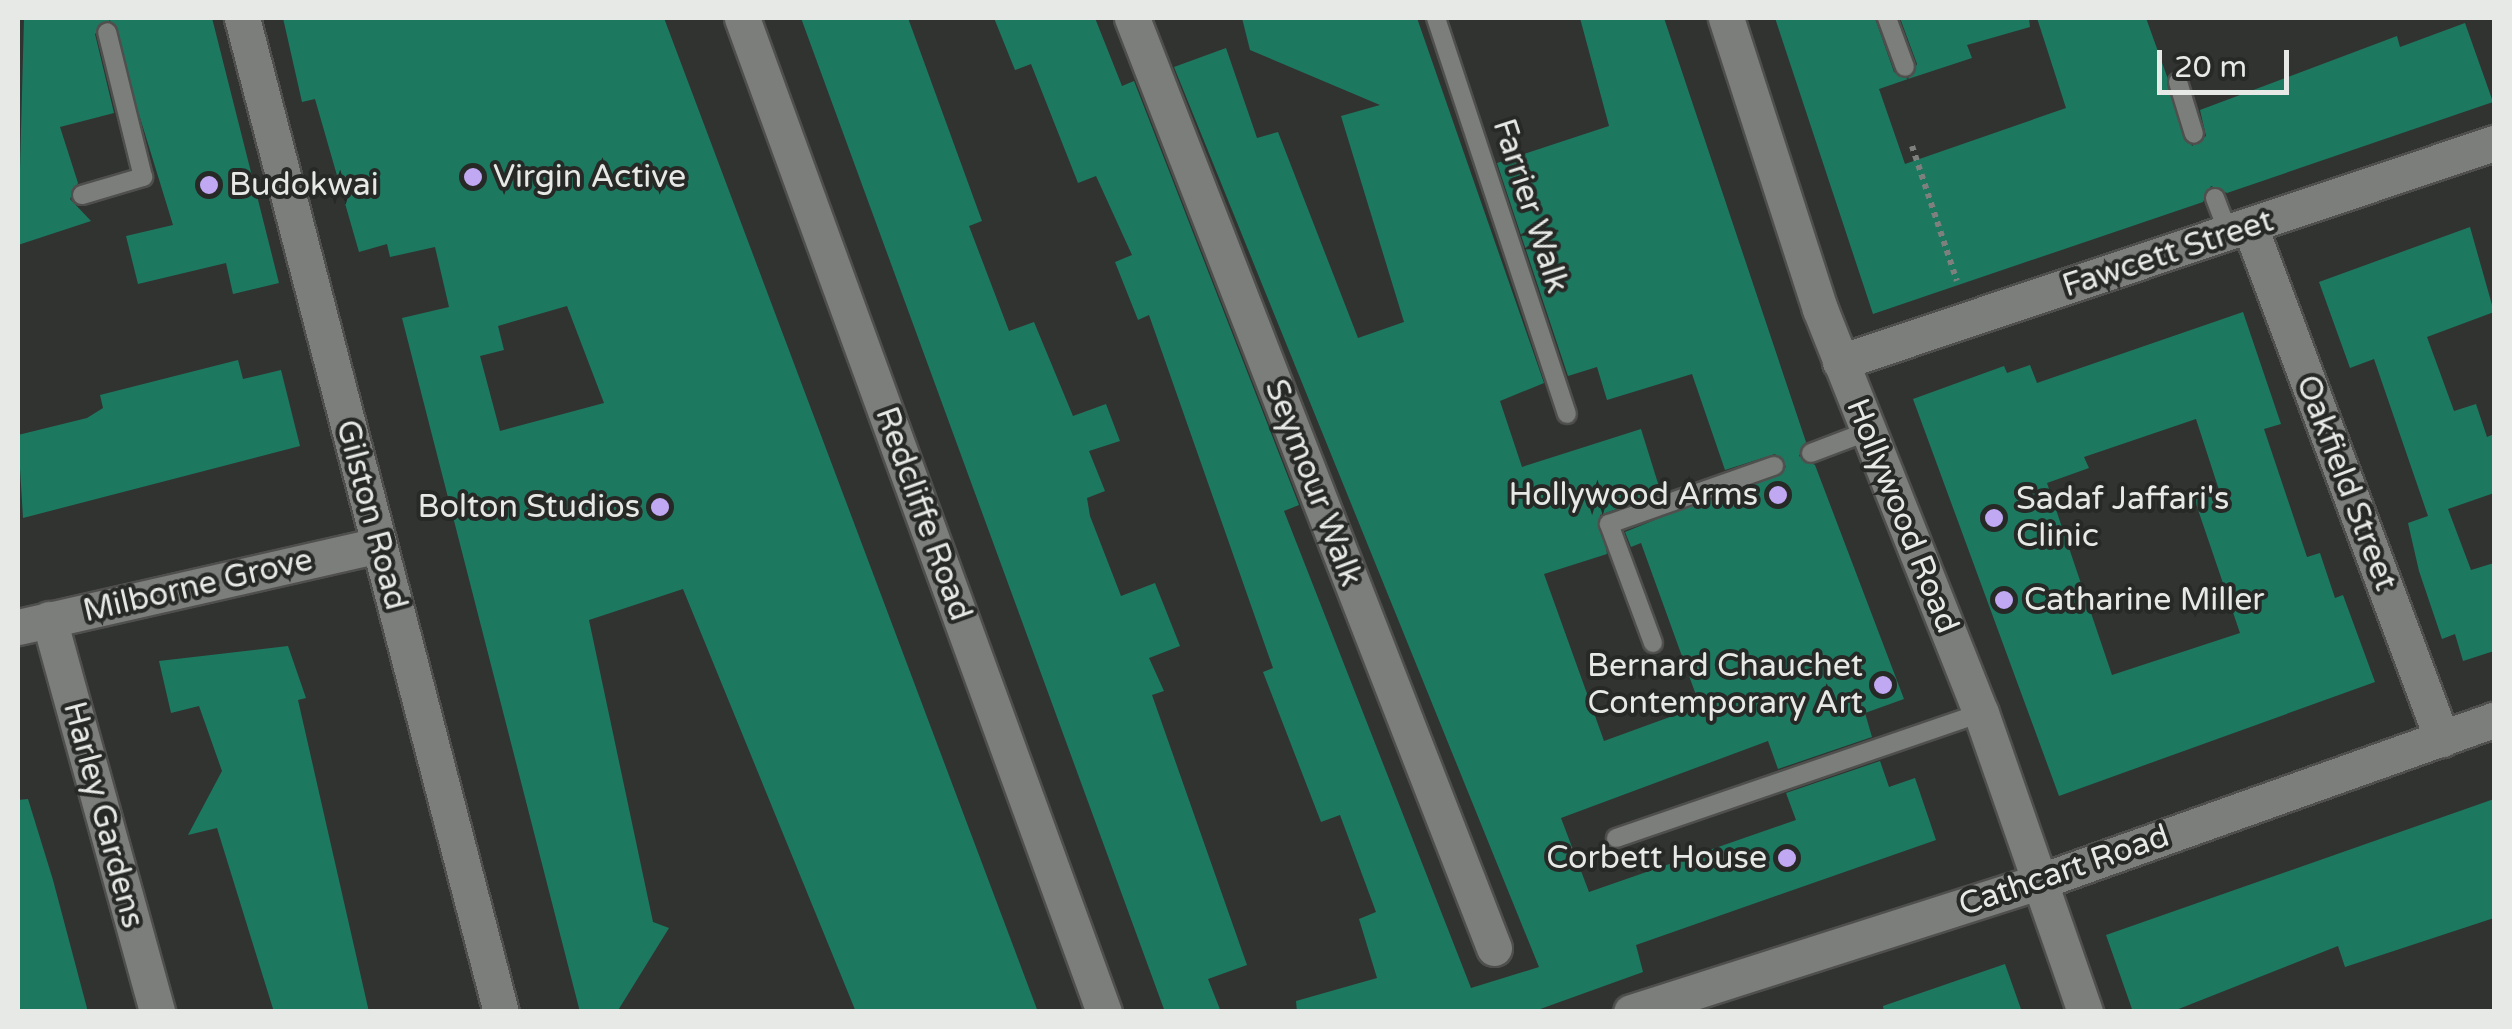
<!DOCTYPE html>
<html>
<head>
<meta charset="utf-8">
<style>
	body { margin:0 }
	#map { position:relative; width:2512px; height:1029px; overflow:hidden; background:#313330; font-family:"Varela Round",sans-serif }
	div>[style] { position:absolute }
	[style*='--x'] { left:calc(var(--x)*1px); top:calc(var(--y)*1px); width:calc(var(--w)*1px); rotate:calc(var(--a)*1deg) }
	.building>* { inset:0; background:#1c7960 }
	.path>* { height:6px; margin-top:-3px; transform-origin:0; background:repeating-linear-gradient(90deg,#7e807d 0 5px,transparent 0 10px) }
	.roads { filter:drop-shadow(2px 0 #4f504e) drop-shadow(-2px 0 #4f504e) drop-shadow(0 2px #4f504e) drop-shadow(0 -2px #4f504e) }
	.lane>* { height:18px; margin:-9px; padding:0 9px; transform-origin:9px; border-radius:9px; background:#7c7e7b }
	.street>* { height:35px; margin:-17.5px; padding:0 17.5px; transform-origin:17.5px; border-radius:17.5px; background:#7c7e7b }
	.dots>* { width:28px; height:28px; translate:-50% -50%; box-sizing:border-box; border:5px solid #272926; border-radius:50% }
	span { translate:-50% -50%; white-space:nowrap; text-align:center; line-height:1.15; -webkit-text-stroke:8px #272926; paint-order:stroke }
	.poi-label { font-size:32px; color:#e7e9e7 }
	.left { translate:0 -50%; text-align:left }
	.right { translate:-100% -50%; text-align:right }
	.street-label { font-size:32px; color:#e7e9e7 }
	.frame { position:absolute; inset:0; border:20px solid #e7e9e7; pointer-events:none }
	.scale { position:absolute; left:2157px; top:50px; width:132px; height:45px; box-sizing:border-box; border:5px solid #e7e9e7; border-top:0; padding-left:12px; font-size:30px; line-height:35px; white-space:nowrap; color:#e7e9e7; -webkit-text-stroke:8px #272926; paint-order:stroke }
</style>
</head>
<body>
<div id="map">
	<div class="building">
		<i style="clip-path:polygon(24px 18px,212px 18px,279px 283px,233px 294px,226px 263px,138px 284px,126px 236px,173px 225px,110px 20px,95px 34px,114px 113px,60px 127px,78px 183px,70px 199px,91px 221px,18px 245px)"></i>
		<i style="clip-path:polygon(evenodd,283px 18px,664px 18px,1038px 1012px,856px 1012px,683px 589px,589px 620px,653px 922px,669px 928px,617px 1012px,580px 1012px,402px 318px,449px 307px,435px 247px,390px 257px,387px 244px,359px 252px,315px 99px,302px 102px,283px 18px,567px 306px,604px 403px,500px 431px,480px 356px,504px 350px,498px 326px,567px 306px)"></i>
		<i style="clip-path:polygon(801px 18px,908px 18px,982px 221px,969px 226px,1009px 331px,1034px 322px,1073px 416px,1106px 404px,1120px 441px,1089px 451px,1105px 491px,1087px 498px,1090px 516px,1121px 596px,1155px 583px,1180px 646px,1149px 658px,1164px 691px,1152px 695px,1247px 965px,1208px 979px,1221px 1012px,1165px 1012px)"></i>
		<i style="clip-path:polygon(994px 18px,1095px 18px,1122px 86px,1134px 81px,1299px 505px,1284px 511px,1471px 988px,1539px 967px,1174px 67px,1226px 48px,1257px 138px,1278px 132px,1358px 338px,1404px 322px,1341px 116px,1380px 105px,1250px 50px,1242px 18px,1417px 18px,1544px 383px,1500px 401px,1522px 467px,1641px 429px,1661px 493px,1600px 515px,1607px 554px,1544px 574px,1604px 741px,1700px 706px,1641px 543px,1631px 547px,1625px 532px,1786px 467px,1775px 454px,1725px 470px,1692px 374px,1607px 400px,1597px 367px,1568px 376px,1497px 163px,1609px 126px,1580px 18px,1664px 18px,1806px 442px,1799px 456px,1815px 465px,1904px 699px,1865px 713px,1872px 737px,1778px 769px,1768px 741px,1561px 818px,1589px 892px,1796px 820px,1786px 793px,1880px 761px,1889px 787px,1915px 778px,1936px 840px,1636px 945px,1643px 972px,1532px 1012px,1297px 1012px,1296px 1001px,1377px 978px,1359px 919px,1376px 912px,1340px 815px,1321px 822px,1263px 672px,1273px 668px,1149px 315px,1138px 320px,1115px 262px,1132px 255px,1096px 176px,1078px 183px,1031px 64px,1015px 70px)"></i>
		<i style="clip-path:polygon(1775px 18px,1875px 18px,1894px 72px,1908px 79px,1879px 89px,1905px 164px,2066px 108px,2037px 18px,2146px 18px,2192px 146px,2206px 136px,2200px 110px,2397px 36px,2400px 47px,2465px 23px,2493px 102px,2227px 193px,2211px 186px,2203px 202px,1873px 314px)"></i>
		<i style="clip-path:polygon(1900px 18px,2029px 18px,2030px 27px,1967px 45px,1972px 58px,1908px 79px,1917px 64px)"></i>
		<i style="clip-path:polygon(2470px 227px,2494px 312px,2427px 337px,2454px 411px,2476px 404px,2487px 437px,2494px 434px,2494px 493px,2448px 509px,2471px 570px,2494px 563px,2494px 651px,2463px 661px,2455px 634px,2442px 639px,2419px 571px,2408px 523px,2428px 516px,2374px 359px,2350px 368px,2319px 282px)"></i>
		<i style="clip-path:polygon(evenodd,2243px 312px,2281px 424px,2264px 429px,2307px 557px,2320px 553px,2335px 598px,2343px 595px,2375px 682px,2059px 796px,1913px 399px,2004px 366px,2007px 373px,2030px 365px,2037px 383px,2243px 312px,2196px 419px,2219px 490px,2194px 498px,2240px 633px,2112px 675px,2047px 483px,2089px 468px,2084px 457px,2196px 419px)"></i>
		<i style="clip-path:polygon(238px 360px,243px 379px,281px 370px,300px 446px,23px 518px,18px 435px,87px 418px,103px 408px,100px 395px)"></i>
		<i style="clip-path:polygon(288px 646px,306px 698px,298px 700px,369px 1012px,274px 1012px,217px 828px,188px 835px,222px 771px,199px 706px,171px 713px,159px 661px)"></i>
		<i style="clip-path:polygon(28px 799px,53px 880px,88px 1012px,18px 1012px,18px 800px)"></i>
		<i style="clip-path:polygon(2494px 799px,2494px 918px,2345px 967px,2338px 946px,2171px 1012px,2133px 1012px,2106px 935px)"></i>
		<i style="clip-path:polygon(2005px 964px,2022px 1012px,1884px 1012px,1883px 1006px)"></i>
	</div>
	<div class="path">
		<i style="--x:1912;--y:146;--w:142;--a:71.6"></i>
	</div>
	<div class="roads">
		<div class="lane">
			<i style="--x:1436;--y:18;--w:417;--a:71.7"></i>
			<i style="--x:1887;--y:18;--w:52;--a:69.8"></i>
			<i style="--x:2178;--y:82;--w:54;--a:72.9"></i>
			<i style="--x:82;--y:195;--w:64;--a:-16.4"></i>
			<i style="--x:143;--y:177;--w:149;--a:-103.9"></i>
			<i style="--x:2215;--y:198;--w:39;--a:69"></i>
			<i style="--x:1811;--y:453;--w:62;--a:-20.8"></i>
			<i style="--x:1653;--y:643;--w:127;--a:-110.3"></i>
			<i style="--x:1609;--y:524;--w:175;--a:-19.4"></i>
			<i style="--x:1616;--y:838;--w:386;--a:-18.9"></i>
		</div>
		<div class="street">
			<i style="--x:242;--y:18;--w:1027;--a:75.4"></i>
			<i style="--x:742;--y:18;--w:1058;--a:69.99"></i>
			<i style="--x:1132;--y:18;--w:998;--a:68.73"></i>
			<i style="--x:1726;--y:18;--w:306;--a:72.1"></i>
			<i style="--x:1820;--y:309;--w:435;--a:68.3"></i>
			<i style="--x:1981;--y:713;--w:317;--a:70.8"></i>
			<i style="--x:2250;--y:227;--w:547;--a:69.44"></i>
			<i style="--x:1840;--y:362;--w:690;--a:-18.51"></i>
			<i style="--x:49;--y:619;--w:408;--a:74.6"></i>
			<i style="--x:18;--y:627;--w:369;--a:-12.8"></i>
			<i style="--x:1631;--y:1012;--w:430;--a:-17.7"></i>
			<i style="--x:2041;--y:881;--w:481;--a:-19.6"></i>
		</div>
	</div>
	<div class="dots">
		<i style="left:473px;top:177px;background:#c1a8f3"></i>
		<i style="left:209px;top:185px;background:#c1a8f3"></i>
		<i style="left:1778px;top:495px;background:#c1a8f3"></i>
		<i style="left:660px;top:507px;background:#c1a8f3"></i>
		<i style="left:1994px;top:518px;background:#c1a8f3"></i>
		<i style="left:2004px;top:600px;background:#c1a8f3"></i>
		<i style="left:1883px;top:685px;background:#c1a8f3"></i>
		<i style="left:1787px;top:858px;background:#c1a8f3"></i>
	</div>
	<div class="poi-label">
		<span class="left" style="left:493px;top:177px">Virgin Active</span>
		<span class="left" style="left:229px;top:185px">Budokwai</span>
		<span class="right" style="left:1758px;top:495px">Hollywood Arms</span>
		<span class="left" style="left:2016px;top:518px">Sadaf Jaffari's<br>Clinic</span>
		<span class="right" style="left:640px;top:507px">Bolton Studios</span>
		<span class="left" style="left:2024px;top:600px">Catharine Miller</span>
		<span class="right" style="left:1863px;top:685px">Bernard Chauchet<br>Contemporary Art</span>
		<span class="right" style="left:1767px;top:858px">Corbett House</span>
	</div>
	<div class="street-label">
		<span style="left:1530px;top:206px;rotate:72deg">Farrier Walk</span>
		<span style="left:2168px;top:254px;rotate:-18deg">Fawcett Street</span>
		<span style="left:1313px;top:483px;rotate:69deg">Seymour Walk</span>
		<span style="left:2346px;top:483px;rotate:69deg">Oakfield Street</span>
		<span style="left:923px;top:514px;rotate:70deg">Redcliffe Road</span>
		<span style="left:371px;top:515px;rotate:75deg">Gilston Road</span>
		<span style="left:1902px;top:516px;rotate:68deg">Hollywood Road</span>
		<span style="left:198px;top:586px;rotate:-13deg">Milborne Grove</span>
		<span style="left:103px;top:815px;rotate:75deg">Harley Gardens</span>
		<span style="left:2064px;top:871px;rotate:-19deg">Cathcart Road</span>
	</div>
	<div class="frame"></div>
	<div class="scale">20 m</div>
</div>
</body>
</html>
